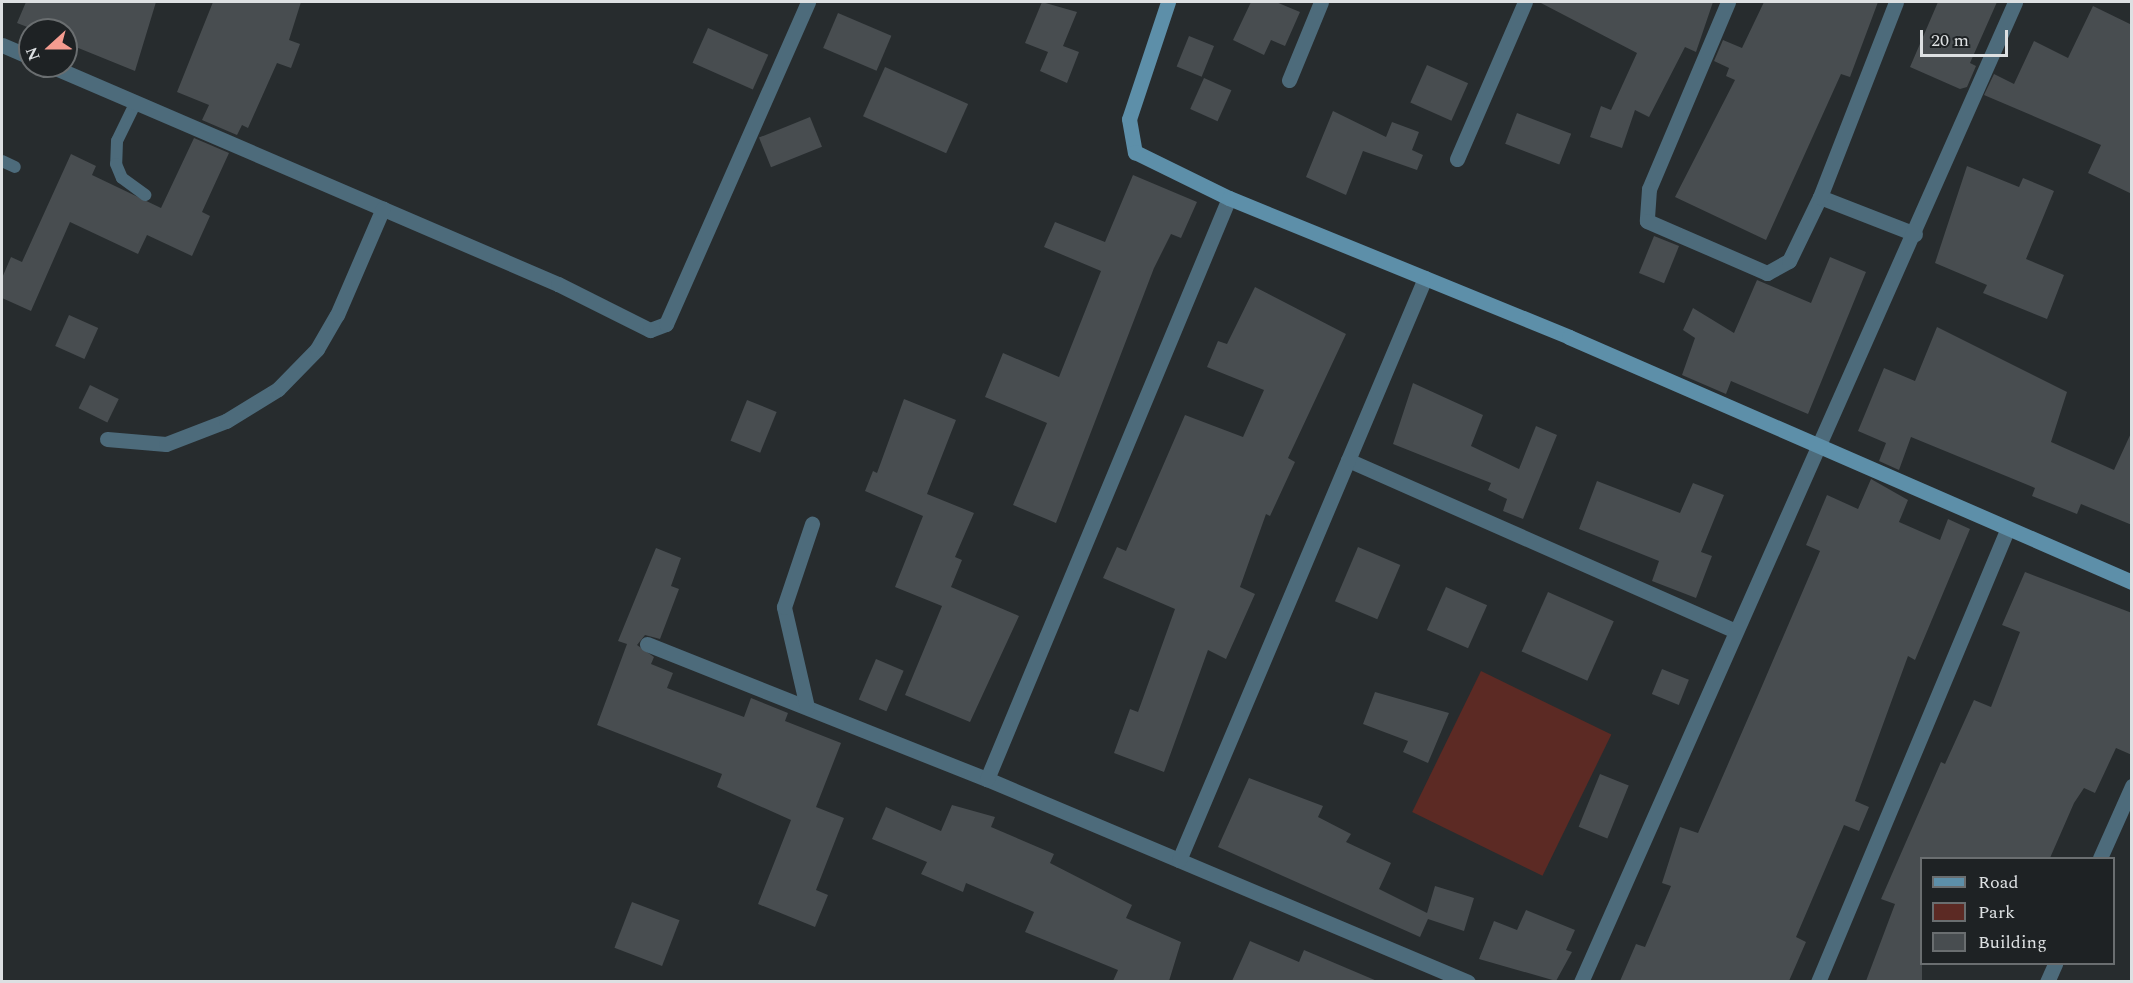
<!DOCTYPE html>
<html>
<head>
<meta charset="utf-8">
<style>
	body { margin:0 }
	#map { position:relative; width:2133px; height:983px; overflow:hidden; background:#272c2e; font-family:Spectral,serif }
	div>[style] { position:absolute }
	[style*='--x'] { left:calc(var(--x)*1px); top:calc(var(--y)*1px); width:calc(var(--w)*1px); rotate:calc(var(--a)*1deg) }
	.green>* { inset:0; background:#5c2a24; transform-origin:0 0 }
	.building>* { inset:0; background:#484d50; transform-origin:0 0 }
	.lane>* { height:12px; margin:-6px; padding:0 6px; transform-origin:6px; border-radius:6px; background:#4d6b7b }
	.street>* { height:15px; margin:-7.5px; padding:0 7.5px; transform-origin:7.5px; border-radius:7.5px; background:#4d6b7b }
	.secondary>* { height:15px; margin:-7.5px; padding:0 7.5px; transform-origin:7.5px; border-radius:7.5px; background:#5d8fa9 }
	span { translate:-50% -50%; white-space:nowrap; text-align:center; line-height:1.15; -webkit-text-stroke:4.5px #1e2224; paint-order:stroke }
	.frame { position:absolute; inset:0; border:3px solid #dde0e2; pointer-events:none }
	.legend { position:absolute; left:1920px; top:857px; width:195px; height:108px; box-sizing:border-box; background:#1e2224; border:2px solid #6a6e70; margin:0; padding:8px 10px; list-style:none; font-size:18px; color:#dde0e2 }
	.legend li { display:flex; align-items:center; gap:12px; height:30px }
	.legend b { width:30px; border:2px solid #6a6e70 }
	.north { position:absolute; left:18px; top:18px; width:60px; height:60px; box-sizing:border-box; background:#1e2224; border:2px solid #6a6e70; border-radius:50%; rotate:249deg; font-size:16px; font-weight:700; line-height:24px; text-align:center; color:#dde0e2 }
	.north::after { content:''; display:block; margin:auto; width:21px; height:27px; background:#f59c90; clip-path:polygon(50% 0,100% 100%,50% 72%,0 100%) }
	.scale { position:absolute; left:1920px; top:30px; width:88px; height:27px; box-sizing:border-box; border:3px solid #dde0e2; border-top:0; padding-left:8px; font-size:18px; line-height:21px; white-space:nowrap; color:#dde0e2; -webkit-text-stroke:4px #1e2224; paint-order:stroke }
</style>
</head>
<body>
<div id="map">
	<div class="green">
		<i style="left:1481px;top:671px;width:145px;height:157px;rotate:26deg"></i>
	</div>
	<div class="building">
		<i style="clip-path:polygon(26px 2px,156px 2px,135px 71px,66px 43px,66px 30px,35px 30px,17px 23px)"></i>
		<i style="clip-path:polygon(213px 2px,301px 2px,289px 40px,300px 44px,291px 68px,277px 63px,248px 128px,242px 125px,237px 135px,202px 120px,209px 105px,177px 92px)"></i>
		<i style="clip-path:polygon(1042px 2px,1077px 12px,1063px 46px,1079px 52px,1067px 83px,1040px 71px,1048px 52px,1025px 43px)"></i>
		<i style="clip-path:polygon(1251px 2px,1276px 2px,1300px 12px,1285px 46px,1271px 40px,1264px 55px,1233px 40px)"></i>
		<i style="clip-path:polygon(1539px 2px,1713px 2px,1696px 52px,1685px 47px,1649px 117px,1635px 110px,1622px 148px,1590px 137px,1601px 106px,1611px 110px,1637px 53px)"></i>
		<i style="clip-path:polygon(1764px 2px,1878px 2px,1850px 77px,1841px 74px,1766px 240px,1675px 197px,1735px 80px,1726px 76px,1729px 68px,1714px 61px,1723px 40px,1742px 48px)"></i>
		<i style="clip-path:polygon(1938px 2px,1997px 2px,1970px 63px,1976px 66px,1967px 87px,1960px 89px,1910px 67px)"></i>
		<i style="clip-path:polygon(2093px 6px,2132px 25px,2132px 194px,2088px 173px,2101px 145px,1984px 95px,1994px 74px,2014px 84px,2034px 41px,2068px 58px)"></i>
		<i style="left:838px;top:13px;width:58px;height:38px;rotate:23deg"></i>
		<i style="left:708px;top:28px;width:66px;height:38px;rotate:24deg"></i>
		<i style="left:1189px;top:36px;width:27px;height:33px;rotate:22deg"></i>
		<i style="left:1427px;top:65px;width:45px;height:41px;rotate:24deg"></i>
		<i style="left:885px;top:67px;width:91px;height:54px;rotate:24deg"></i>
		<i style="left:1204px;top:78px;width:30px;height:34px;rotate:24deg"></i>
		<i style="clip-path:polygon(1333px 111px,1386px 137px,1392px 122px,1419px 132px,1412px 150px,1423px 155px,1417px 170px,1363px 151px,1346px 195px,1306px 177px)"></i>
		<i style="left:1517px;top:113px;width:58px;height:33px;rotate:21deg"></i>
		<i style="left:810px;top:117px;width:32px;height:55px;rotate:68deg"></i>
		<i style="clip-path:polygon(194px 138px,229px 153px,202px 212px,210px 216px,192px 256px,147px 235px,138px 254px,70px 222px,31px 311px,2px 298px,2px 278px,11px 257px,22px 262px,71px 154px,96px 166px,92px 175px,161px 208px)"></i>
		<i style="clip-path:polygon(1967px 166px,2019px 187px,2023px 178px,2054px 191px,2026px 259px,2064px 275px,2047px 319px,1983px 293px,1987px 285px,1935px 263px)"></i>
		<i style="clip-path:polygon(1133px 175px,1197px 202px,1181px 238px,1171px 234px,1154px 268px,1056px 523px,1013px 505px,1047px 423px,985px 397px,1003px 353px,1059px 377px,1101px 271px,1044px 247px,1055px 222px,1105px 242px)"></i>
		<i style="left:1654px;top:236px;width:27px;height:40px;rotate:22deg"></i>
		<i style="clip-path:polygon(1830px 257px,1866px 272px,1808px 414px,1731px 381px,1726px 394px,1682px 375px,1695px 338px,1683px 330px,1693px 308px,1734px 333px,1757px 280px,1811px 303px)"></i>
		<i style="clip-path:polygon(1255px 287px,1346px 334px,1288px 458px,1295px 462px,1270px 516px,1266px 514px,1240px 587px,1255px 594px,1226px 659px,1208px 650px,1164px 772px,1114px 753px,1130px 709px,1138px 712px,1175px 609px,1103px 578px,1117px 547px,1126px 551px,1185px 415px,1243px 437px,1264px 390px,1207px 367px,1218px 341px,1227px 344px)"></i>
		<i style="left:69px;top:315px;width:32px;height:34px;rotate:24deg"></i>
		<i style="clip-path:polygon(1937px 327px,2067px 392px,2051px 442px,2114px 470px,2132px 431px,2132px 525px,2081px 504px,2077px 514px,2032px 496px,2035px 488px,1911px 437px,1899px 470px,1879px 461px,1886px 443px,1858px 431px,1884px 368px,1915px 381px)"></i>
		<i style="clip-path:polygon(1413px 383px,1483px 415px,1471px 446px,1519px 469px,1536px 426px,1557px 435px,1523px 519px,1503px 511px,1507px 499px,1488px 490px,1491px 483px,1393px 444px)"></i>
		<i style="left:90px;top:385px;width:32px;height:26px;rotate:26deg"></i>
		<i style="clip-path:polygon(904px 399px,956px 420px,927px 494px,974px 513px,955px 557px,962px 560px,951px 587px,1019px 616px,970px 722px,905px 695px,942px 606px,895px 587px,923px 516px,865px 491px,873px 471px,877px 473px)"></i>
		<i style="left:747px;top:400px;width:32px;height:44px;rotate:22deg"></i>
		<i style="clip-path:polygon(1871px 479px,1908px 500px,1899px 522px,1940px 540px,1948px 519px,1970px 529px,1915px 660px,1908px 656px,1855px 801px,1869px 807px,1859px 831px,1844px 825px,1796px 937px,1806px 942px,1789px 981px,1620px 981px,1636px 944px,1645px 947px,1671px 886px,1662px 883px,1680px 827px,1698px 833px,1759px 693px,1820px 551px,1806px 545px,1827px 495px,1858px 509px)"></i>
		<i style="clip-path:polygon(1597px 481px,1680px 513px,1693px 483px,1724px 495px,1701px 552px,1712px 556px,1696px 598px,1652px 581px,1659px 561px,1579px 529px)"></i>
		<i style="left:1358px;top:547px;width:46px;height:59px;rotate:23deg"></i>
		<i style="clip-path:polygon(656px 548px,681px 558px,671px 586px,679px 589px,660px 639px,645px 635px,637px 645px,654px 657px,651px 664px,673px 673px,667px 688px,744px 717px,751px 698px,788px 713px,785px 721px,841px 743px,816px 807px,844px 818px,816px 890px,828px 895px,815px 927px,758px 904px,791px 820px,717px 787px,722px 774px,597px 725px,627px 644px,618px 641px)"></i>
		<i style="clip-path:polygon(2025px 572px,2132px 613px,2132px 755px,2116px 748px,2095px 793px,2084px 788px,2074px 803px,2050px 858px,1922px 858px,1922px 981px,1866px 981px,1895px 904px,1881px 899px,1941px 762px,1945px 764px,1974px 700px,1991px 707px,2020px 632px,2002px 625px)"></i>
		<i style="left:1446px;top:587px;width:45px;height:47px;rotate:24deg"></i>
		<i style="left:1548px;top:592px;width:72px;height:65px;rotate:24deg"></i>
		<i style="left:876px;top:659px;width:30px;height:44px;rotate:23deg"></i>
		<i style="left:1662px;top:669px;width:29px;height:27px;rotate:22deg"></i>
		<i style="clip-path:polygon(1375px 692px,1449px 713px,1428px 763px,1403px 752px,1408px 741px,1363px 724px)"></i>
		<i style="left:1600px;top:774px;width:31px;height:57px;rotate:22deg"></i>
		<i style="clip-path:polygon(1249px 778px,1323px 806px,1318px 817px,1351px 834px,1346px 842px,1391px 863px,1379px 889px,1427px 913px,1435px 886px,1474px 898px,1464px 931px,1428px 919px,1420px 937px,1218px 847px)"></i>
		<i style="clip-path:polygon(952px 805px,995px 817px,991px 827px,1054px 854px,1050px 863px,1132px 905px,1126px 918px,1181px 942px,1169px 981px,1113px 981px,1118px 970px,1025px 932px,1034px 912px,966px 883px,963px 892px,921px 874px,927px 862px,872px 839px,886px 807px,941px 831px)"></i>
		<i style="left:632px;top:902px;width:51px;height:49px;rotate:21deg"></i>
		<i style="clip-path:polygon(1526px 910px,1575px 930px,1566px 950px,1572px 952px,1556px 981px,1479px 959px,1494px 921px,1517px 930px)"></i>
		<i style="clip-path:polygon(1250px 941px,1299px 962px,1304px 950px,1377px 981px,1232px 981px)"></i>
	</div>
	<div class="lane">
		<i style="--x:136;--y:102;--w:43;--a:116"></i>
		<i style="--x:117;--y:141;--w:23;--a:92"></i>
		<i style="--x:116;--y:164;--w:15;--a:67"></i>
		<i style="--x:122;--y:178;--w:29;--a:36"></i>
		<i style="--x:2;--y:161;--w:14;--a:25"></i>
	</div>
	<div class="street">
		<i style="--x:1728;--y:2;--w:203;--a:112.9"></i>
		<i style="--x:1649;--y:189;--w:32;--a:94"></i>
		<i style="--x:1647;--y:221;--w:131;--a:23.4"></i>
		<i style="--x:1767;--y:273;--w:25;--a:-29"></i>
		<i style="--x:1789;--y:261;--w:71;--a:-64.2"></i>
		<i style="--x:1820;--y:197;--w:102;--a:21.3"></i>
		<i style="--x:2;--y:45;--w:30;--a:23"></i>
		<i style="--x:51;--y:66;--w:552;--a:23.27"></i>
		<i style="--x:558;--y:284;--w:103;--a:26.6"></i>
		<i style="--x:650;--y:330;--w:17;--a:-21"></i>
		<i style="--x:666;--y:324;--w:352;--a:-66.2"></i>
		<i style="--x:1289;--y:80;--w:84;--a:-67.7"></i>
		<i style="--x:1457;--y:159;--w:171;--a:-66.6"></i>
		<i style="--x:1820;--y:197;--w:209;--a:-68.7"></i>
		<i style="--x:107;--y:439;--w:59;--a:4.8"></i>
		<i style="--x:166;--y:444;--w:64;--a:-21"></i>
		<i style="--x:226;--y:421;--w:61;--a:-31.6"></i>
		<i style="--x:278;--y:389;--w:56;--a:-45.7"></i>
		<i style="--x:317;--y:349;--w:39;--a:-60"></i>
		<i style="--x:337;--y:315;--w:116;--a:-66.7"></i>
		<i style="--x:1348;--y:460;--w:422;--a:23.8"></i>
		<i style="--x:647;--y:644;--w:366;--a:21.7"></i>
		<i style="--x:987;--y:779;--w:522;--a:22.88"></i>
		<i style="--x:807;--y:707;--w:103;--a:-103"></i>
		<i style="--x:784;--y:607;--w:88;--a:-71.4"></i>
		<i style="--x:987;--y:779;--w:629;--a:-67.39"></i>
		<i style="--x:2100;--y:858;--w:79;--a:-66"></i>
		<i style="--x:1179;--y:860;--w:632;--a:-67.09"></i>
		<i style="--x:1581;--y:982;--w:1072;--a:-66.11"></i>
		<i style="--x:1818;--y:982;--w:490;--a:-67.3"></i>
		<i style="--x:2047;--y:982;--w:20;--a:-66"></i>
	</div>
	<div class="secondary">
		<i style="--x:1168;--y:2;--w:123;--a:108.4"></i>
		<i style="--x:1129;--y:119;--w:34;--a:80"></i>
		<i style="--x:1135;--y:152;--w:105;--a:26.1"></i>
		<i style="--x:1229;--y:198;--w:367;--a:22.2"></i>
		<i style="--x:1569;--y:337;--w:614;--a:23.52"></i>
	</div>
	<div class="frame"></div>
	<ul class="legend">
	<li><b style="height:8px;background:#5d8fa9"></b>Road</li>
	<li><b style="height:16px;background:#5c2a24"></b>Park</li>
	<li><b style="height:16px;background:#484d50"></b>Building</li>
	</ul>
	<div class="north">N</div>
	<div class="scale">20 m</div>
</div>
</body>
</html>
